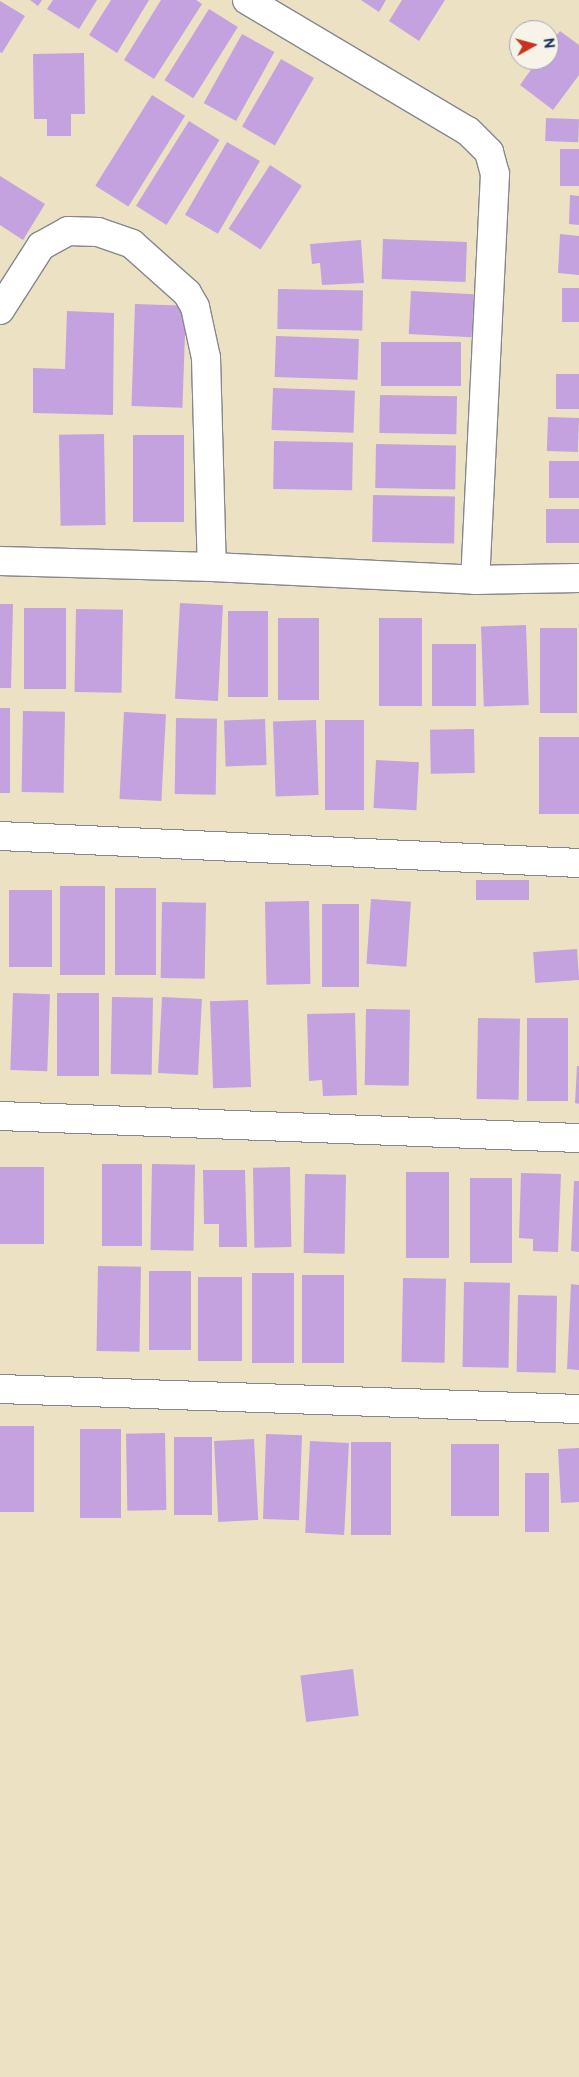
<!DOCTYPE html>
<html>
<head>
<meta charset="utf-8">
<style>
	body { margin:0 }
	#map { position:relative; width:579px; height:2077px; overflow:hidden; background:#ece2c3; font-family:"Balsamiq Sans",sans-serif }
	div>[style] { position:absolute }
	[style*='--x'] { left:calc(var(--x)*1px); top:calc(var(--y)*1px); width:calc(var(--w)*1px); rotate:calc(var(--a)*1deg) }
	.building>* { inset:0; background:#c4a1df; transform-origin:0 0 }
	.roads { filter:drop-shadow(1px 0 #848890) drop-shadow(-1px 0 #848890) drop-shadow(0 1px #848890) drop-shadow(0 -1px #848890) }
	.minor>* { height:28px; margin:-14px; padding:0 14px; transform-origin:14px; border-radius:14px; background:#fff }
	span { translate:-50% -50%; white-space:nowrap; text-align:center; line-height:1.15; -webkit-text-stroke:4.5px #f7f3e8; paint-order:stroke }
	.north { position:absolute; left:509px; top:20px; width:50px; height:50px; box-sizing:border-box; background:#f7f3e8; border:1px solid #9fa5b1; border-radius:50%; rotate:83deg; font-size:14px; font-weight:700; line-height:20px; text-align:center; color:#1b2f5e }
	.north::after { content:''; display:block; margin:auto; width:18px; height:22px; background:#c8321e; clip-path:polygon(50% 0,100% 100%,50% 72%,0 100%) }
</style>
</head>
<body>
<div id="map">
	<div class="building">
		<i style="clip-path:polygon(30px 0,42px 0,38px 6px)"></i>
		<i style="clip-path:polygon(53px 0,97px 0,79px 29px,47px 9px)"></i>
		<i style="clip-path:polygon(111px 0,149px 0,117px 53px,89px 35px)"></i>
		<i style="clip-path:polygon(161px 0,196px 0,202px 4px,154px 79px,124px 60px)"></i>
		<i style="clip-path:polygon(361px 0,386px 0,379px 12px)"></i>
		<i style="clip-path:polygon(402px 0,445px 0,419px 41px,389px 21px)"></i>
		<i style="clip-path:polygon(0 1px,25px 16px,2px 53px,0 52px)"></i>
		<i style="left:209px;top:9px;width:34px;height:84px;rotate:32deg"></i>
		<i style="clip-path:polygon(560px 31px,579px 45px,579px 75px,553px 110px,520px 85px,538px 60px,549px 60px,549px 45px)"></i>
		<i style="left:242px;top:34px;width:37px;height:79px;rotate:29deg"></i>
		<i style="clip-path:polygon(84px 53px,85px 114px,71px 114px,71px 136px,47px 136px,47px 119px,34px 119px,33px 54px)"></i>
		<i style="left:281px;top:59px;width:38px;height:78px;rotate:30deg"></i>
		<i style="left:152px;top:95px;width:39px;height:107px;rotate:32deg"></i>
		<i style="left:546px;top:118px;width:33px;height:23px;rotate:2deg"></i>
		<i style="left:189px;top:121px;width:36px;height:100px;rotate:32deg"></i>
		<i style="left:227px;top:142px;width:38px;height:84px;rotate:30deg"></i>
		<i style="left:560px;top:149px;width:19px;height:37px"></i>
		<i style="left:270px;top:165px;width:38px;height:76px;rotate:33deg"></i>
		<i style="clip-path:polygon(0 176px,45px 204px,23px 240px,0 225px)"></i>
		<i style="clip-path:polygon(570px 195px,579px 196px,579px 225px,569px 224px)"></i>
		<i style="clip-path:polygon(560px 234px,579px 236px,579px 275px,558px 273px)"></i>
		<i style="left:383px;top:239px;width:84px;height:40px;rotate:2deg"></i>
		<i style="clip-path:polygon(361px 240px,364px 283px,322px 285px,320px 263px,312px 264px,310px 244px)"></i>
		<i style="left:562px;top:288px;width:17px;height:34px"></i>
		<i style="left:278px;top:289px;width:85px;height:40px;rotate:1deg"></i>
		<i style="left:411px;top:291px;width:63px;height:43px;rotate:3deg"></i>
		<i style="left:135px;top:304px;width:51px;height:102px;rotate:2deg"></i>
		<i style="clip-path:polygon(67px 311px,114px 313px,113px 415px,33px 413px,33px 368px,65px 369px)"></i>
		<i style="left:276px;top:336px;width:83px;height:41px;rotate:2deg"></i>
		<i style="left:381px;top:342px;width:80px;height:44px"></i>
		<i style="left:556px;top:374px;width:23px;height:35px"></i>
		<i style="left:273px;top:388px;width:82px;height:42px;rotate:2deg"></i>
		<i style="left:380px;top:395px;width:77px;height:38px;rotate:1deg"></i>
		<i style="left:548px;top:417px;width:31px;height:34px;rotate:2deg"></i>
		<i style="left:104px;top:434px;width:91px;height:45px;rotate:89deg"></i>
		<i style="left:133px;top:435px;width:51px;height:87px"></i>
		<i style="left:274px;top:441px;width:79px;height:48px;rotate:1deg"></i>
		<i style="left:376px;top:444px;width:80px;height:44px;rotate:1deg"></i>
		<i style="left:549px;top:461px;width:30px;height:37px"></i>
		<i style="left:373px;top:495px;width:82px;height:47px;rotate:1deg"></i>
		<i style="left:546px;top:509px;width:33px;height:34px"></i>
		<i style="left:180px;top:603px;width:43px;height:96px;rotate:3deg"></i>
		<i style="clip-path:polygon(0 604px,13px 604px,11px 688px,0 688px)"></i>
		<i style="left:24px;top:608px;width:42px;height:81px"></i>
		<i style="left:76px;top:609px;width:47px;height:83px;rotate:1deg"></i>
		<i style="left:228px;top:611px;width:40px;height:86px"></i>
		<i style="left:278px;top:618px;width:41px;height:82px"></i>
		<i style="left:379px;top:618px;width:43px;height:88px"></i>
		<i style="left:526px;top:625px;width:80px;height:45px;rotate:88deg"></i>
		<i style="left:540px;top:628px;width:37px;height:85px"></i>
		<i style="left:476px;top:644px;width:62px;height:44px;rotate:90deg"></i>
		<i style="left:0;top:708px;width:10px;height:85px"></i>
		<i style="left:23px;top:711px;width:42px;height:81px;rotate:1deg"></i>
		<i style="left:124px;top:712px;width:42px;height:87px;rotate:3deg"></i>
		<i style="left:176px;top:718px;width:41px;height:76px;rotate:1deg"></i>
		<i style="left:265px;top:719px;width:46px;height:41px;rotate:88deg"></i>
		<i style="left:316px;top:720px;width:75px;height:43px;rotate:88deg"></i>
		<i style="left:325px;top:720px;width:39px;height:90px"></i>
		<i style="left:474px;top:729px;width:44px;height:44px;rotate:89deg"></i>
		<i style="left:579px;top:737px;width:77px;height:40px;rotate:90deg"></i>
		<i style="left:376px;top:760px;width:43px;height:48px;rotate:3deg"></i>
		<i style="left:529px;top:880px;width:20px;height:53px;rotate:90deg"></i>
		<i style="left:60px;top:886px;width:45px;height:89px"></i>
		<i style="left:115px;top:888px;width:41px;height:87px"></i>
		<i style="left:9px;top:890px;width:43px;height:77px"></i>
		<i style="left:371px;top:899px;width:40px;height:65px;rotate:4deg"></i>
		<i style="left:309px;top:901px;width:83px;height:44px;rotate:89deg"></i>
		<i style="left:162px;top:902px;width:44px;height:76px;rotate:1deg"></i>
		<i style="left:322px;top:904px;width:37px;height:83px"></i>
		<i style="left:577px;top:949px;width:31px;height:44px;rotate:86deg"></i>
		<i style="left:13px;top:993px;width:37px;height:77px;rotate:2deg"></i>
		<i style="left:57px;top:993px;width:42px;height:83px"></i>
		<i style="left:112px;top:997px;width:41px;height:77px;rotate:1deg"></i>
		<i style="left:162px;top:997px;width:40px;height:76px;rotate:3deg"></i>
		<i style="left:248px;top:1000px;width:87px;height:38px;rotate:88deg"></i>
		<i style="left:366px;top:1009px;width:44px;height:76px;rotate:1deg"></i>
		<i style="clip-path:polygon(355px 1013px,357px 1095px,323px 1096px,322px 1080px,309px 1081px,307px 1014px)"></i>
		<i style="left:478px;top:1018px;width:42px;height:81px;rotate:1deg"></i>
		<i style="left:527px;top:1018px;width:41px;height:83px"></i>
		<i style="clip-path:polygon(577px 1066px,579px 1066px,579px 1104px,575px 1103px)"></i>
		<i style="left:142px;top:1164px;width:82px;height:40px;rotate:90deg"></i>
		<i style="left:152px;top:1164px;width:43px;height:86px;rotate:1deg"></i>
		<i style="left:0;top:1167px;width:44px;height:77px"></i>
		<i style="left:290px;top:1167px;width:80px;height:37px;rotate:89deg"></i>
		<i style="clip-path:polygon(203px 1170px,245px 1170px,247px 1247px,219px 1247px,219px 1224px,204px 1224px)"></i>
		<i style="left:406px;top:1172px;width:43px;height:86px"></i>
		<i style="clip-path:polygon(521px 1173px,561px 1174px,558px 1252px,533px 1251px,533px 1239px,519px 1238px)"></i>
		<i style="left:305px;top:1174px;width:41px;height:79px;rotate:1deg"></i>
		<i style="left:470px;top:1178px;width:42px;height:85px"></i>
		<i style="clip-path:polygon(574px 1181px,579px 1181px,579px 1252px,571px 1251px)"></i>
		<i style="left:98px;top:1266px;width:43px;height:85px;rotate:1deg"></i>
		<i style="left:191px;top:1271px;width:79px;height:42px;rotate:90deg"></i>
		<i style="left:252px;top:1273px;width:42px;height:90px"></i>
		<i style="left:302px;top:1275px;width:42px;height:88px"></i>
		<i style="left:198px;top:1277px;width:44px;height:84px"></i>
		<i style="left:403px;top:1278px;width:43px;height:84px;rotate:1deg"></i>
		<i style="left:464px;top:1282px;width:46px;height:85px;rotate:1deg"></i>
		<i style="clip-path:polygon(571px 1284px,579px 1285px,579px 1370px,567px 1369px)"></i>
		<i style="left:518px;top:1295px;width:39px;height:77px;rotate:1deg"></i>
		<i style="left:0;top:1426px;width:34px;height:86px"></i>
		<i style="left:80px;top:1429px;width:41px;height:89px"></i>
		<i style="left:165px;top:1433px;width:77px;height:39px;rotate:89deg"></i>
		<i style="left:266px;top:1434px;width:36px;height:85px;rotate:2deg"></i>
		<i style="left:174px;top:1437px;width:38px;height:78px"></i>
		<i style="left:254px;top:1439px;width:81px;height:40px;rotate:87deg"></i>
		<i style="left:310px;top:1441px;width:39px;height:92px;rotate:3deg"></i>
		<i style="left:351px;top:1442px;width:40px;height:93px"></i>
		<i style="left:451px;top:1444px;width:48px;height:72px"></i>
		<i style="clip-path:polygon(579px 1448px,579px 1502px,561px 1503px,558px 1449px)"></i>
		<i style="left:525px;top:1473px;width:24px;height:59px"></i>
		<i style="left:353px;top:1669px;width:47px;height:53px;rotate:83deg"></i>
	</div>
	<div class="roads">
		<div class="minor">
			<i style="--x:247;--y:0;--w:257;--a:30.7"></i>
			<i style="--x:468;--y:131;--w:30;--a:45"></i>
			<i style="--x:489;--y:152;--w:23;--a:75"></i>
			<i style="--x:495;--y:174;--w:406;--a:92.8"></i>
			<i style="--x:0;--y:310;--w:76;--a:-57.4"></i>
			<i style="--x:41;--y:246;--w:31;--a:-29"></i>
			<i style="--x:68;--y:231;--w:30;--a:2"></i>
			<i style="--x:98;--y:232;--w:36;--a:19"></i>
			<i style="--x:132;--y:244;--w:74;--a:41.7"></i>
			<i style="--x:187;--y:293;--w:16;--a:60"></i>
			<i style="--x:195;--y:307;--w:52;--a:77.8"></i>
			<i style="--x:206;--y:358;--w:209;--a:88.4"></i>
			<i style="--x:0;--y:561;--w:212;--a:1.6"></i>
			<i style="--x:212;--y:567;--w:263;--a:2.8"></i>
			<i style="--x:475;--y:580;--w:104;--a:-1.1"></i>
			<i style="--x:0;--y:836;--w:580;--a:2.67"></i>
			<i style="--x:0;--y:1116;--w:579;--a:2.18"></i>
			<i style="--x:0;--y:1389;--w:579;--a:1.98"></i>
		</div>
	</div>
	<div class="north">N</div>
</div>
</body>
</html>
